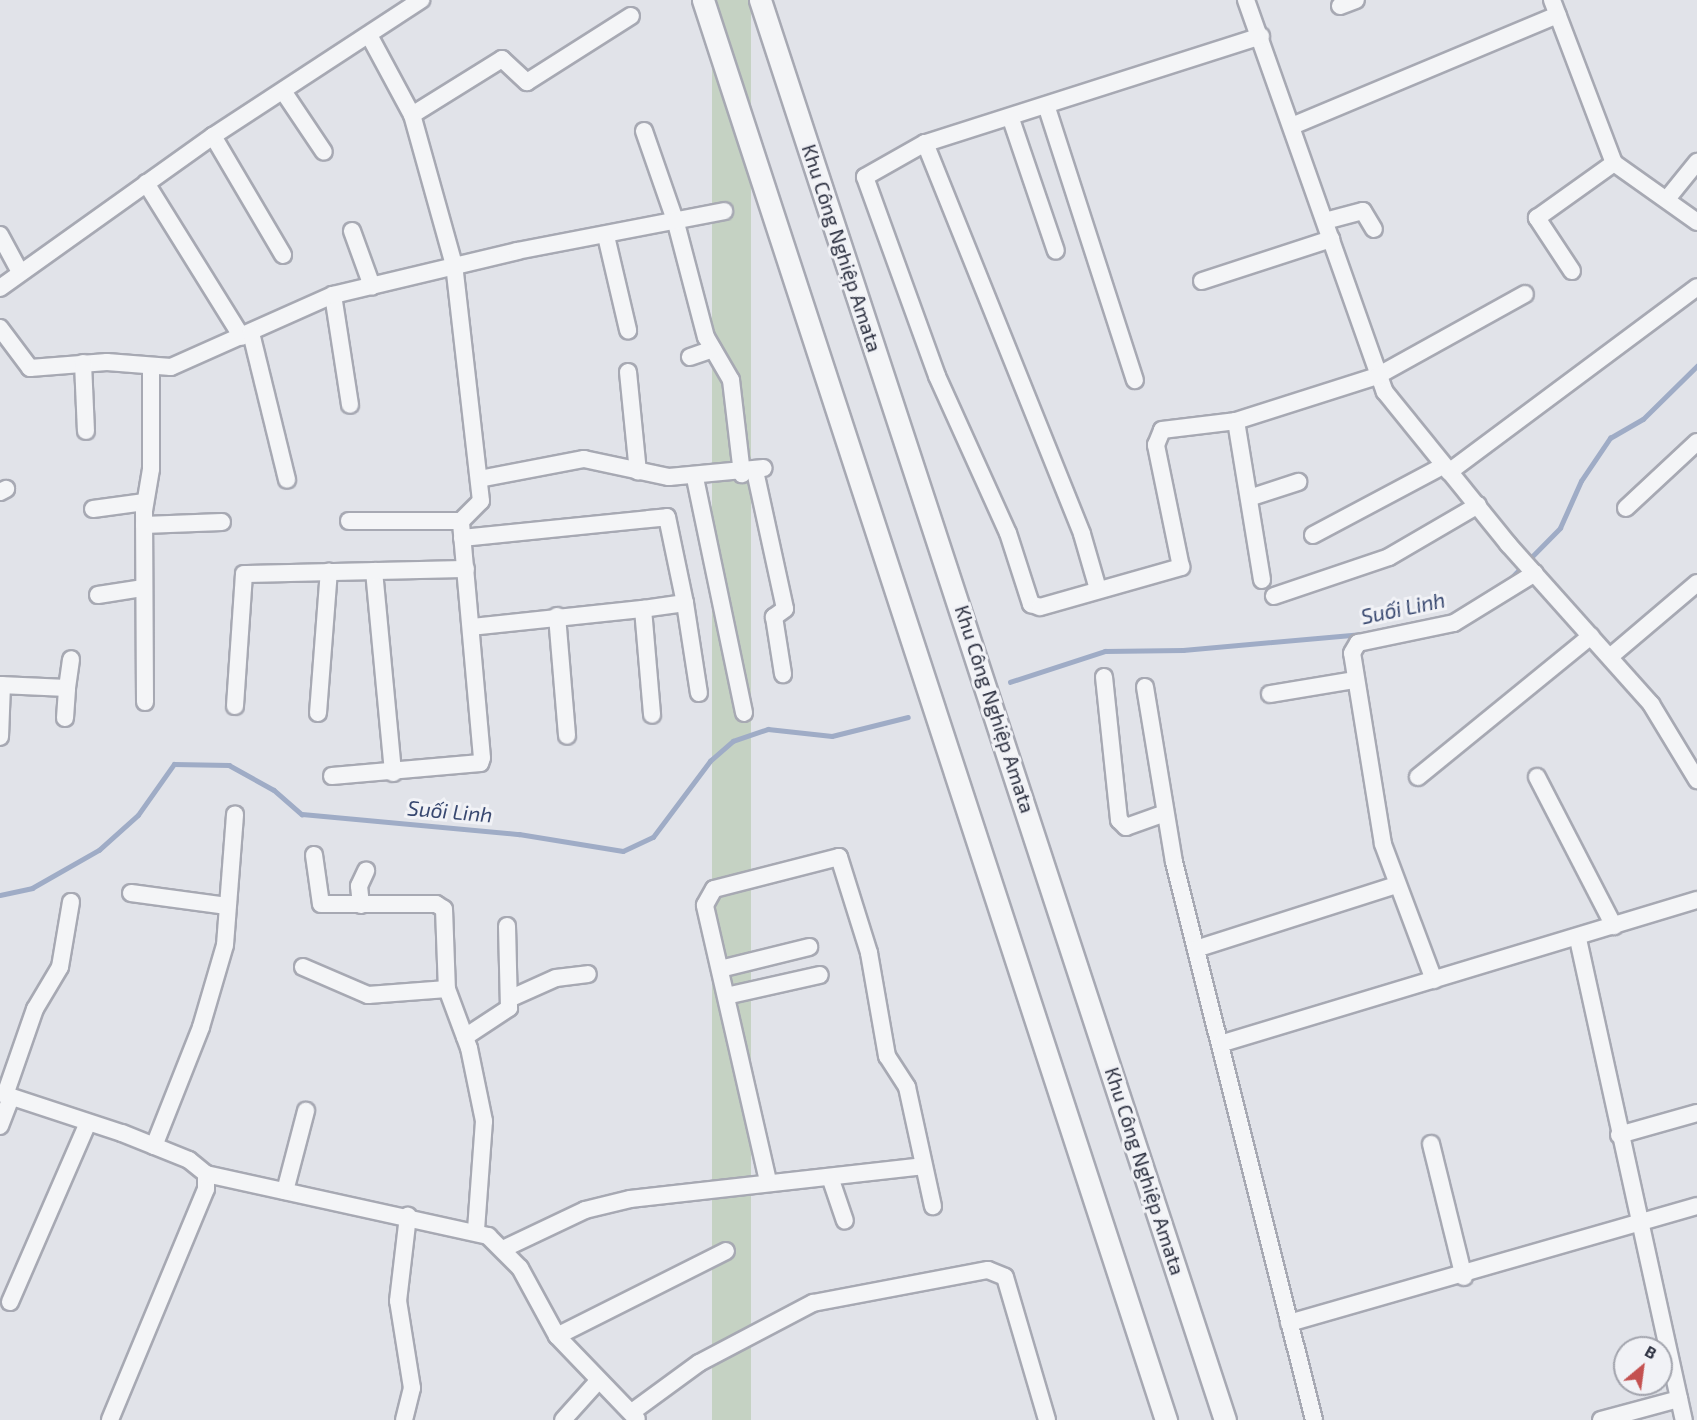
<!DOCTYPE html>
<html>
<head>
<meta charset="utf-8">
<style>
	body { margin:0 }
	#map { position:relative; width:1697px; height:1420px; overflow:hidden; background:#e1e3e9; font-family:"Exo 2",sans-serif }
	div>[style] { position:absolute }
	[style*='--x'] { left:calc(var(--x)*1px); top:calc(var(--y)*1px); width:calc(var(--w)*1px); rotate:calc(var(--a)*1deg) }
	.green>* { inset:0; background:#c5d2c3; transform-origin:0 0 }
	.stream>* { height:4.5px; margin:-2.25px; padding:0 2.25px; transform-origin:2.25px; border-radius:2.25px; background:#9facc6 }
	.roads { filter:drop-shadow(2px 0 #a7a9b3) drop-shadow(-2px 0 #a7a9b3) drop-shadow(0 2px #a7a9b3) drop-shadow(0 -2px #a7a9b3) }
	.minor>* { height:16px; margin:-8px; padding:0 8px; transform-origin:8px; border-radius:8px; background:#f4f5f7 }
	.tertiary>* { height:21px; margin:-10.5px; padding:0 10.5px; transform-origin:10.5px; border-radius:10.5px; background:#f4f5f7 }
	span { translate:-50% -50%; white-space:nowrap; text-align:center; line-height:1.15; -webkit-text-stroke:6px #f1f2f6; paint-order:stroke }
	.street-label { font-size:20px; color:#2b2f3f }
	.water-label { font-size:21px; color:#384870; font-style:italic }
	.north { position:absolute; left:1613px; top:1336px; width:60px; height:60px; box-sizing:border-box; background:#f1f2f6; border:2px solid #a2a4ad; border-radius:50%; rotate:29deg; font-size:16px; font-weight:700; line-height:24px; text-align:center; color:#2b2f3f }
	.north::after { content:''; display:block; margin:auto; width:21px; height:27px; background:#c45150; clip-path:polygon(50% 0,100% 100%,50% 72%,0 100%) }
</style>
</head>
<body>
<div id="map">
	<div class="green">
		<i style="left:712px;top:0;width:39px;height:1494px"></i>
	</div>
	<div class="stream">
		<i style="--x:1506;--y:583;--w:77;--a:-45.5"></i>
		<i style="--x:1560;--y:528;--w:51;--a:-65.9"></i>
		<i style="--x:1581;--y:481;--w:52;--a:-56"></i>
		<i style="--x:1610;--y:438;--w:38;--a:-30"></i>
		<i style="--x:1643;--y:419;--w:76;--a:-44.5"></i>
		<i style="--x:1010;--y:682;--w:100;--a:-18.1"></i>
		<i style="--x:1105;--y:651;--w:78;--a:-0.7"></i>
		<i style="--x:1183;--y:650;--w:180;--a:-5.1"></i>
		<i style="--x:0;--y:895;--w:33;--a:-12"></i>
		<i style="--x:32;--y:888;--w:77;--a:-29.6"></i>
		<i style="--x:99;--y:850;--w:52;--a:-41.9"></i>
		<i style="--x:138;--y:815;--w:62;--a:-54.8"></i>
		<i style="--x:174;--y:764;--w:55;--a:1"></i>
		<i style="--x:229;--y:765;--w:51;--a:29.1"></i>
		<i style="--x:274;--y:790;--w:37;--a:41"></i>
		<i style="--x:302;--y:814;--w:218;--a:5.3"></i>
		<i style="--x:519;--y:834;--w:105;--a:9.3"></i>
		<i style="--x:623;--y:851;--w:33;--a:-25"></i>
		<i style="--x:653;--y:837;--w:95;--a:-53.1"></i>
		<i style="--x:710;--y:761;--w:30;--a:-41"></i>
		<i style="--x:733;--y:741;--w:37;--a:-19"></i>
		<i style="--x:768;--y:729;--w:64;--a:6.2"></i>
		<i style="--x:832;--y:736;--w:78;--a:-14"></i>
	</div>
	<div class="roads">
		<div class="minor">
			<i style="--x:1246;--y:0;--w:416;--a:70.5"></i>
			<i style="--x:1385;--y:392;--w:196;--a:51"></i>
			<i style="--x:1508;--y:544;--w:215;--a:48.2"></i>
			<i style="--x:1651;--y:704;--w:89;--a:58.8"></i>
			<i style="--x:1552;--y:0;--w:174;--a:69.2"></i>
			<i style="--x:1614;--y:163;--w:102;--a:35.4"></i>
			<i style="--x:1340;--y:6;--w:17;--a:-21"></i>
			<i style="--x:1261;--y:36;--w:353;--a:162.3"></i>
			<i style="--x:925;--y:143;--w:69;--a:150.5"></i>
			<i style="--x:865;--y:177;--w:212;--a:70.1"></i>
			<i style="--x:937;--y:376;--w:172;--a:65.7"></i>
			<i style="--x:1008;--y:533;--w:75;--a:72.1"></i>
			<i style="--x:1031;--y:604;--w:9;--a:18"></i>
			<i style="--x:1040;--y:607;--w:147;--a:-15.8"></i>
			<i style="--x:1181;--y:567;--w:125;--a:-101.6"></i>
			<i style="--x:1156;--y:445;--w:16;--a:-68"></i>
			<i style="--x:1162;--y:430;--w:75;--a:-6.9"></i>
			<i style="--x:1236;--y:421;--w:148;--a:-17.7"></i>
			<i style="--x:1377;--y:376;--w:169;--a:-29"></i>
			<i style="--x:283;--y:91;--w:73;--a:56.1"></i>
			<i style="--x:1047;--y:108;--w:286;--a:72.1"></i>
			<i style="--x:412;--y:115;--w:106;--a:-31.9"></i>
			<i style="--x:502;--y:59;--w:34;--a:43"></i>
			<i style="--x:527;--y:82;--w:123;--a:-32.4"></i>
			<i style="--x:1011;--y:119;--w:139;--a:71.2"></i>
			<i style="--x:1292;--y:126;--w:288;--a:-22.7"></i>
			<i style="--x:644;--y:131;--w:97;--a:70.8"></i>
			<i style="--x:676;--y:223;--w:118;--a:75.3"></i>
			<i style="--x:706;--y:337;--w:50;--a:59.8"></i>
			<i style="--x:731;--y:380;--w:95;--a:83.3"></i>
			<i style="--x:213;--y:136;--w:138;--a:59.5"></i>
			<i style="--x:925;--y:143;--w:421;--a:68.1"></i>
			<i style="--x:1082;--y:534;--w:57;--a:73.8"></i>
			<i style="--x:146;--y:183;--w:181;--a:58.1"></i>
			<i style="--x:1667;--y:199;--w:48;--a:-51"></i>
			<i style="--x:1325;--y:221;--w:39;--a:-15"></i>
			<i style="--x:1363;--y:211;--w:21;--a:59"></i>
			<i style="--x:352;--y:231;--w:59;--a:70"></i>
			<i style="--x:0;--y:235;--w:42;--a:61.6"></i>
			<i style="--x:606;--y:236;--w:97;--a:76.8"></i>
			<i style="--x:1572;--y:271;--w:64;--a:-123.4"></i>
			<i style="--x:1537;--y:218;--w:95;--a:-35.5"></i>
			<i style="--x:1202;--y:281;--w:136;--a:-18"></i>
			<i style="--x:0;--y:288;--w:262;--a:-35.5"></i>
			<i style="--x:213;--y:136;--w:249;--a:-33.2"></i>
			<i style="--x:333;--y:295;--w:111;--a:81.2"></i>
			<i style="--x:0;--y:328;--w:50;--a:53.1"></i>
			<i style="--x:30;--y:368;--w:77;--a:-4.5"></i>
			<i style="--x:107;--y:362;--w:64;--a:4.5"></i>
			<i style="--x:171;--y:367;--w:177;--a:-24"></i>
			<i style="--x:333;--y:295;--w:189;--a:-13.4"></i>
			<i style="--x:517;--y:251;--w:211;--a:-10.9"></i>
			<i style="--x:251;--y:333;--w:151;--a:76.2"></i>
			<i style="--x:690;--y:357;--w:24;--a:-19"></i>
			<i style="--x:83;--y:363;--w:68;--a:87.5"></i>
			<i style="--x:628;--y:372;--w:100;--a:84.3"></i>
			<i style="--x:1236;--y:421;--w:161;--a:80.7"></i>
			<i style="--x:755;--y:471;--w:141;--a:77.7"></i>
			<i style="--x:785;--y:609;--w:14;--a:144"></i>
			<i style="--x:774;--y:617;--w:58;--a:81"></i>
			<i style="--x:1449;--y:472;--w:309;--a:-36.7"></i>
			<i style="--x:695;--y:478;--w:240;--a:78.2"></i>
			<i style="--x:479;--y:479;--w:107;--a:-10.8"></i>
			<i style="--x:584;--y:459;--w:87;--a:12"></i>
			<i style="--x:669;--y:477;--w:95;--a:-5.4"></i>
			<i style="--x:0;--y:492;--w:7;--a:-27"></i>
			<i style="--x:1249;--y:498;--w:52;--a:-18.1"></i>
			<i style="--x:1626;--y:508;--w:97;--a:-42.9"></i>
			<i style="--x:93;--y:509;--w:52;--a:-7.7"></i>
			<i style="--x:349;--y:521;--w:112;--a:0"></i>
			<i style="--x:144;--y:525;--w:78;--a:-2.2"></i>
			<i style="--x:1313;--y:535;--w:147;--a:-28"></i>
			<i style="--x:462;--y:538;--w:206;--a:-5.8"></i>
			<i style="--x:667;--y:517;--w:88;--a:78.2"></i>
			<i style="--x:685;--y:603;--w:42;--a:171.9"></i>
			<i style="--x:374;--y:571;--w:203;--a:84.6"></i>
			<i style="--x:98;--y:595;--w:46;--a:-8.8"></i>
			<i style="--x:1274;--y:596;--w:121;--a:-18.7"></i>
			<i style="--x:1389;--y:557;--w:103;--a:-30.3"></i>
			<i style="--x:685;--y:603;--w:91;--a:81.2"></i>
			<i style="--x:557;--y:616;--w:120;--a:85.2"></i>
			<i style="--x:471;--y:627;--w:173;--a:-6"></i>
			<i style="--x:643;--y:609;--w:106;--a:85.1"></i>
			<i style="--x:1611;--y:656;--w:113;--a:-40.3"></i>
			<i style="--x:1104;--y:677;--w:144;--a:84"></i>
			<i style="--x:1119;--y:820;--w:10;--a:45"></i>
			<i style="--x:1126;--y:827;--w:41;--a:-19.7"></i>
			<i style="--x:0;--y:685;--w:67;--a:2.6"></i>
			<i style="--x:67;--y:688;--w:29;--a:-82"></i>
			<i style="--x:1145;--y:687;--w:177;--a:80.6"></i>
			<i style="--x:1174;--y:862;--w:575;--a:75.92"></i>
			<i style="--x:1270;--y:694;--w:86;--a:-9.4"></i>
			<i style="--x:145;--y:702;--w:191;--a:-90.3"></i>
			<i style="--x:144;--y:511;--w:43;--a:-80.5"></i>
			<i style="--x:151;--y:469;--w:101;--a:-90"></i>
			<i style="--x:235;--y:706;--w:132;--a:-86.1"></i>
			<i style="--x:244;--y:574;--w:222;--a:-1.3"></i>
			<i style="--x:318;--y:713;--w:142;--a:-85.6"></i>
			<i style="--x:65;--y:718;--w:30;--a:-86"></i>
			<i style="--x:0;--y:737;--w:52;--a:-87.8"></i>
			<i style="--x:332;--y:776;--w:149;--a:-5"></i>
			<i style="--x:480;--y:763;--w:5;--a:-68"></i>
			<i style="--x:482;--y:758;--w:238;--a:-95.1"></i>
			<i style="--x:461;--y:521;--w:28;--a:-45"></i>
			<i style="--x:481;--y:501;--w:238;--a:-96.5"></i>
			<i style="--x:454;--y:265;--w:156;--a:-105.6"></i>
			<i style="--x:412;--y:115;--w:91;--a:-118.3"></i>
			<i style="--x:1418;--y:777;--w:223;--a:-39.2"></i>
			<i style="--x:1537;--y:777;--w:168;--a:62.7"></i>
			<i style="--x:314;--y:855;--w:49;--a:81.9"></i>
			<i style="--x:321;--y:904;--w:115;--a:0"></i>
			<i style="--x:436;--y:904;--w:9;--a:32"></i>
			<i style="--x:444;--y:909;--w:80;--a:87.9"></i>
			<i style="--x:447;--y:989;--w:63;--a:69.6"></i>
			<i style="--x:469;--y:1048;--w:75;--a:78.4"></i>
			<i style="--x:484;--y:1121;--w:109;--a:94.2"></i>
			<i style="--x:131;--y:893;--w:97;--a:7.7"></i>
			<i style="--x:361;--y:905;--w:19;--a:-96"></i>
			<i style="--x:359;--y:886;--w:17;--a:-65"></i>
			<i style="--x:1578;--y:939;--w:493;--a:77.6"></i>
			<i style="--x:1196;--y:949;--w:210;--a:-17.7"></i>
			<i style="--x:303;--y:967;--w:71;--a:23.3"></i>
			<i style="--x:368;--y:995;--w:79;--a:-4.3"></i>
			<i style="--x:720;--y:969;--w:92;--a:-13.9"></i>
			<i style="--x:1434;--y:980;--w:145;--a:-110.6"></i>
			<i style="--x:1383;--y:844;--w:193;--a:-99.2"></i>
			<i style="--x:1352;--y:653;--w:12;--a:-59"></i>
			<i style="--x:1358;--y:643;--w:98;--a:-11.8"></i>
			<i style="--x:1454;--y:623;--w:95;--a:-31.7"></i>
			<i style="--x:726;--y:996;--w:96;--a:-12.6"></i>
			<i style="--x:509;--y:999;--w:51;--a:-24.1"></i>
			<i style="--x:556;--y:978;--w:32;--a:-7"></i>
			<i style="--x:465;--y:1037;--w:53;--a:-33.4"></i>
			<i style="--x:509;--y:1008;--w:82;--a:-91.4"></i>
			<i style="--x:1223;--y:1043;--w:495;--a:-16.8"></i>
			<i style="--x:0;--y:1093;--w:128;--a:18.2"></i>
			<i style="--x:122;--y:1133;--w:72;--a:21.9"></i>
			<i style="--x:189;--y:1160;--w:22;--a:39"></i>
			<i style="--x:206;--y:1174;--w:15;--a:90"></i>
			<i style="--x:206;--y:1189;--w:250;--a:112.6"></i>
			<i style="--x:5;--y:1095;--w:91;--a:-70.8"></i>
			<i style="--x:35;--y:1009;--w:49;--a:-59.2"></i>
			<i style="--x:60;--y:967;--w:66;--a:-80.4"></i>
			<i style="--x:0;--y:1126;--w:31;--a:-69"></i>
			<i style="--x:1619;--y:1135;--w:81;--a:-15.8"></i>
			<i style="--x:1431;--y:1144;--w:137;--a:76.1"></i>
			<i style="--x:154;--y:1146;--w:128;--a:-68.4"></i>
			<i style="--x:201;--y:1027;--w:85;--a:-73.7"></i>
			<i style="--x:225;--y:945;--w:131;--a:-85.6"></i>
			<i style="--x:206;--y:1174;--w:289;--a:12.4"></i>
			<i style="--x:488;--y:1236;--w:45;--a:45"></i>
			<i style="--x:520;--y:1268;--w:77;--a:61.4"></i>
			<i style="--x:557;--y:1336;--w:115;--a:46.1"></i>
			<i style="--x:830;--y:1177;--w:46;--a:71.2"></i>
			<i style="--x:768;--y:1181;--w:283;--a:-102.9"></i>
			<i style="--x:705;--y:905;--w:18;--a:-61"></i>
			<i style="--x:714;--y:889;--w:129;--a:-14.4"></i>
			<i style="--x:839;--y:857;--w:101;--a:72.6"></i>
			<i style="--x:869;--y:953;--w:105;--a:80.1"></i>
			<i style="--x:887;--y:1056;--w:37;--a:57"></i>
			<i style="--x:907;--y:1087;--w:122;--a:77.7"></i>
			<i style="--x:285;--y:1191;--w:83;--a:-75.3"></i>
			<i style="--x:503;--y:1249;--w:91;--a:-25.4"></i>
			<i style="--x:585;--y:1210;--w:46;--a:-13.7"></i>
			<i style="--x:630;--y:1199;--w:294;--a:-6.4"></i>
			<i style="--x:10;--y:1302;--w:195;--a:-66.5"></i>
			<i style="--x:1289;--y:1323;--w:424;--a:-16"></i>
			<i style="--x:557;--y:1336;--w:189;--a:-26.7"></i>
			<i style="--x:632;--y:1412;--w:83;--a:-36.2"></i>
			<i style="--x:699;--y:1363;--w:129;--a:-27.8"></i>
			<i style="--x:813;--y:1303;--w:178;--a:-10.7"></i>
			<i style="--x:988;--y:1270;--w:18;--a:22"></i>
			<i style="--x:1005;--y:1277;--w:149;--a:73.6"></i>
			<i style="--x:404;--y:1420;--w:33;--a:-76"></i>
			<i style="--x:412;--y:1388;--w:88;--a:-99.1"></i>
			<i style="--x:398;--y:1301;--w:86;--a:-83.3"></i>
			<i style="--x:563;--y:1420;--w:52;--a:-48.1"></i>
			<i style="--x:1601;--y:1420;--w:81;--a:-15.1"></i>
		</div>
		<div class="tertiary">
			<i style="--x:703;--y:0;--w:1494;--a:71.94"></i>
			<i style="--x:760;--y:0;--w:1494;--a:71.87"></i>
		</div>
	</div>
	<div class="street-label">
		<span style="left:842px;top:248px;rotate:72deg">Khu Công Nghiệp Amata</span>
		<span style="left:995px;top:709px;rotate:72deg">Khu Công Nghiệp Amata</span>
		<span style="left:1145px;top:1171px;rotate:72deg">Khu Công Nghiệp Amata</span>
	</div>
	<div class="water-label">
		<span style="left:1403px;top:608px;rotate:-12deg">Suối Linh</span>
		<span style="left:450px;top:811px;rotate:5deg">Suối Linh</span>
	</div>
	<div class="north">B</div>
</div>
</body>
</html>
